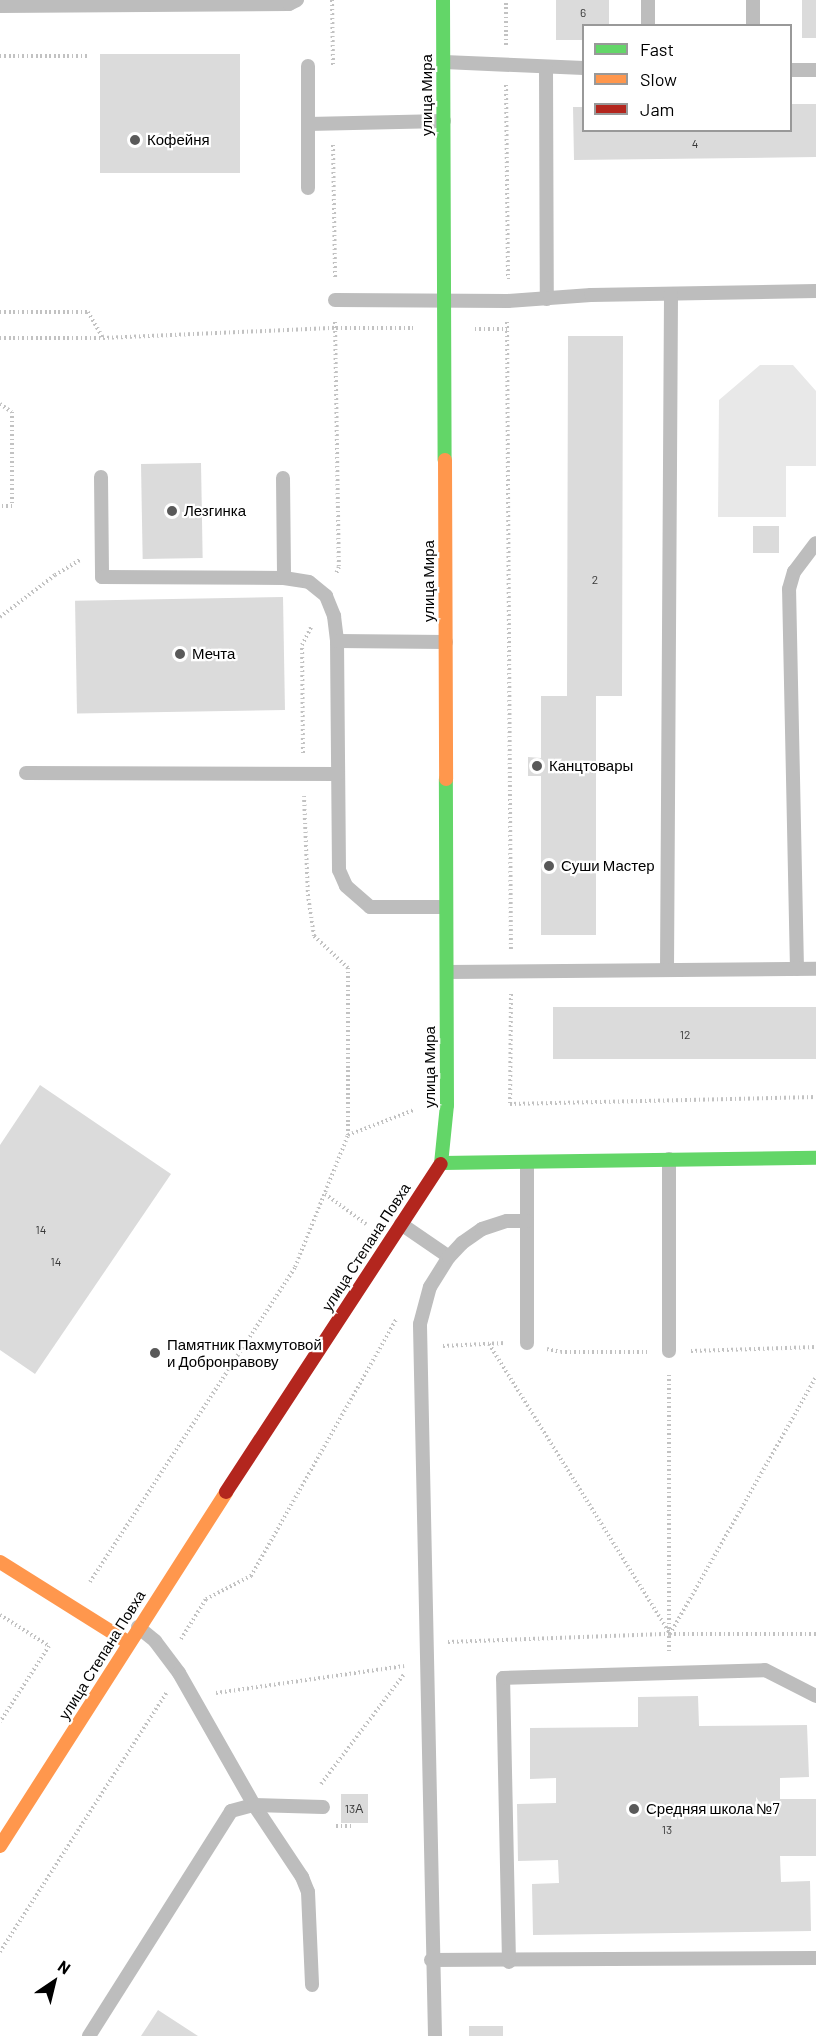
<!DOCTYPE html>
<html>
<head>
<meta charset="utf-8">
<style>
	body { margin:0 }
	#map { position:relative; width:816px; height:2036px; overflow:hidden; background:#fff; font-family:Barlow,sans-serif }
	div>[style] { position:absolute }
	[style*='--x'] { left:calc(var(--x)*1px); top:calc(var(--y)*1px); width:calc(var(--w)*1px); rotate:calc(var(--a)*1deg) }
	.green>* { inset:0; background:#e8e8e8 }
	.building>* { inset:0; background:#dbdbdb; transform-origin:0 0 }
	.path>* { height:4px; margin-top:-2px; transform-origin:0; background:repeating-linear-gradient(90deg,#c2c2c2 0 1.5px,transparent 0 4.5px) }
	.lane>* { height:14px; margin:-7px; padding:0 7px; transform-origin:7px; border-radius:7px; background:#bdbdbd }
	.fast>* { height:14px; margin:-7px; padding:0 7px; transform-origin:7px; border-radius:7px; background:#63d668 }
	.slow>* { height:14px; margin:-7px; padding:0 7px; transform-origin:7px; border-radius:7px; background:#ff974d }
	.jam>* { height:14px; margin:-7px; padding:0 7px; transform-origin:7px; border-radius:7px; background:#b3261e }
	.dots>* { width:16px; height:16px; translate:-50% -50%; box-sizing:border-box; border:3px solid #fff; border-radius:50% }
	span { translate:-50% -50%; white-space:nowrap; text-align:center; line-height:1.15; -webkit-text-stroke:4.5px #fff; paint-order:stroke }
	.number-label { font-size:12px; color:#373737 }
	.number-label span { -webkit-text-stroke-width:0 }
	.street-label { font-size:15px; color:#000 }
	.poi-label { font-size:15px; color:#000 }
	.left { translate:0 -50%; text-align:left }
	.legend { position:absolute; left:582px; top:24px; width:210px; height:108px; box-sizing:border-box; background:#fff; border:2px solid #999; margin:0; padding:8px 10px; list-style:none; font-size:18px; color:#000 }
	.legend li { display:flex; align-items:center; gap:12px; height:30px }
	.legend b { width:30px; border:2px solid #999 }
	.north { position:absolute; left:24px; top:1952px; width:60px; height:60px; -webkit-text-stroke:4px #fff; paint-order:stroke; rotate:35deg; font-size:16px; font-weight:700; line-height:24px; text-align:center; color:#000 }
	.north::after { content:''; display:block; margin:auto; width:21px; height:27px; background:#000; clip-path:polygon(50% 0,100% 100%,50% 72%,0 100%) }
</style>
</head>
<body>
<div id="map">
	<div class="green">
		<i style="clip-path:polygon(760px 365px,793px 365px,816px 391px,816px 466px,786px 466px,786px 517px,718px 517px,719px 400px)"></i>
	</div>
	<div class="building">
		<i style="clip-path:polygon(556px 0,609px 0,609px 26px,584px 26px,584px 40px,556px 40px)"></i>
		<i style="left:802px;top:0;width:14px;height:38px"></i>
		<i style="left:240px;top:54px;width:119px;height:140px;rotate:90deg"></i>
		<i style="clip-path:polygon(790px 104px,816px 104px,816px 157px,574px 160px,573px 107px,584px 107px,584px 130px,790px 130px)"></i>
		<i style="clip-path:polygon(568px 336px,623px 336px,622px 696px,596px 696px,596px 935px,541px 935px,541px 776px,528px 776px,528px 757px,541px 758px,541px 696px,567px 696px)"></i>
		<i style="left:201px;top:463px;width:95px;height:60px;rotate:89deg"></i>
		<i style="left:753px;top:526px;width:26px;height:27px"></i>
		<i style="left:283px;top:597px;width:113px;height:208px;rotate:89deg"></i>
		<i style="left:816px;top:1007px;width:52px;height:263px;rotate:90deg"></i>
		<i style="clip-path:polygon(40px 1085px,171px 1174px,35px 1374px,0 1350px,0 1145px)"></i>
		<i style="clip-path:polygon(698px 1696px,699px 1726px,807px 1725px,809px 1777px,780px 1778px,780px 1799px,816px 1799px,816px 1856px,780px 1856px,781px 1882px,810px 1881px,811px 1931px,533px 1935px,532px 1884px,559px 1883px,558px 1860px,518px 1861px,517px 1804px,556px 1803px,556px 1778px,530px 1779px,530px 1728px,638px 1727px,638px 1697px)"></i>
		<i style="left:341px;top:1794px;width:27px;height:29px"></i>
		<i style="clip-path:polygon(158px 2010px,198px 2036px,141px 2036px)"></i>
		<i style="left:469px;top:2026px;width:34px;height:10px"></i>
	</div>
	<div class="path">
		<i style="--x:332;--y:0;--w:65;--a:89.1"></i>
		<i style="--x:506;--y:45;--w:45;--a:-90"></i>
		<i style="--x:0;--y:56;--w:88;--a:0"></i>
		<i style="--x:506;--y:85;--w:194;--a:89.4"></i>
		<i style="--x:333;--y:145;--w:133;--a:89.1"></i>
		<i style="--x:0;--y:312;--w:88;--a:0"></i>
		<i style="--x:88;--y:312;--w:30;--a:60"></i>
		<i style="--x:335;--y:322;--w:245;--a:89.1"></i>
		<i style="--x:339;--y:567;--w:8;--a:113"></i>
		<i style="--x:507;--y:322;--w:629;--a:89.64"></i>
		<i style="--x:475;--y:329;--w:32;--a:0"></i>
		<i style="--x:0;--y:338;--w:103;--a:0"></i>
		<i style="--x:103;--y:338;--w:233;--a:-2.5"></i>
		<i style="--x:336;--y:328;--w:77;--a:0"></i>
		<i style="--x:0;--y:404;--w:14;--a:34"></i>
		<i style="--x:12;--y:412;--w:94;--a:90"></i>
		<i style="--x:12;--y:506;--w:12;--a:180"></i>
		<i style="--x:0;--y:617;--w:69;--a:-37.4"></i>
		<i style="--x:55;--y:575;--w:29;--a:-31"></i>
		<i style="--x:303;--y:753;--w:108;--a:-90.5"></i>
		<i style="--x:302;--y:645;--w:22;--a:-63"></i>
		<i style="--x:511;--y:994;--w:110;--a:90.5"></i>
		<i style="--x:510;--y:1104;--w:306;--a:-1.3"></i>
		<i style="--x:348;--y:1135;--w:71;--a:-20.7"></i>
		<i style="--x:325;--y:1194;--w:51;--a:36.2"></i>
		<i style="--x:489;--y:1344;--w:342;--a:58"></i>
		<i style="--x:670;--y:1634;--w:296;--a:-60.4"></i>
		<i style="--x:443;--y:1346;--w:62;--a:-2.8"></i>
		<i style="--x:547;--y:1349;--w:14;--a:12"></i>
		<i style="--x:561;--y:1352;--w:86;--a:0"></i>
		<i style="--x:691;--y:1351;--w:125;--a:-1.8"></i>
		<i style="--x:90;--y:1582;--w:376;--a:-56.9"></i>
		<i style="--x:295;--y:1267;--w:142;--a:-68.1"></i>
		<i style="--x:348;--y:1135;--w:167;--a:-90"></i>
		<i style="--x:348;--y:968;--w:47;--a:-136.7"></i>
		<i style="--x:314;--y:936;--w:40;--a:-98.5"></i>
		<i style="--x:308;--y:896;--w:100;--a:-92.3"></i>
		<i style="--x:0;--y:1615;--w:58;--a:32.3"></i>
		<i style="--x:49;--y:1646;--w:90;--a:122.8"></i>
		<i style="--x:181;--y:1639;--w:47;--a:-58"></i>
		<i style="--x:206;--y:1599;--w:51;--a:-27.1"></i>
		<i style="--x:251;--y:1576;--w:296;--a:-60.5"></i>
		<i style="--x:448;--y:1642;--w:222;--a:-2.1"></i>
		<i style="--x:670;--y:1634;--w:146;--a:0"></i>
		<i style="--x:669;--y:1651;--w:278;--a:-90"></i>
		<i style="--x:216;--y:1693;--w:190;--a:-8.2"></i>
		<i style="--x:321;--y:1784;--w:139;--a:-52.9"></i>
		<i style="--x:336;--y:1826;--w:17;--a:0"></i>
		<i style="--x:0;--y:1952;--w:308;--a:-57.3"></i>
	</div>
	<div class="lane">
		<i style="--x:753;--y:0;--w:26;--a:90"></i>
		<i style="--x:0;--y:6;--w:289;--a:-0.4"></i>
		<i style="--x:289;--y:4;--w:9;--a:-27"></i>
		<i style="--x:648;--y:26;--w:26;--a:-90"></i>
		<i style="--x:444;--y:62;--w:140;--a:2.5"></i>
		<i style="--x:546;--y:68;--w:231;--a:89.8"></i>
		<i style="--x:790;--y:70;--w:26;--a:0"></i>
		<i style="--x:308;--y:124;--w:136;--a:-1.3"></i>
		<i style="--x:308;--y:188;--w:122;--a:-90"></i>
		<i style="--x:335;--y:300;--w:173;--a:0.3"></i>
		<i style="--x:508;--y:301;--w:83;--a:-4.1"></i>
		<i style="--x:591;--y:295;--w:225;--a:-1"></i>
		<i style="--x:101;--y:477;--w:100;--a:89.4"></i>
		<i style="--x:102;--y:577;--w:182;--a:0.3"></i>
		<i style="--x:284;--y:578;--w:25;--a:9"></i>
		<i style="--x:309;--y:582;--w:22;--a:39"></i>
		<i style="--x:326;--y:596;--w:22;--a:68"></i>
		<i style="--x:334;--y:616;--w:25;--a:83"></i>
		<i style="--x:337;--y:641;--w:229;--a:89.5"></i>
		<i style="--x:339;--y:870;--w:17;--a:66"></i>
		<i style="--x:346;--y:886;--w:32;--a:41"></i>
		<i style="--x:370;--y:907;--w:75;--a:0"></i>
		<i style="--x:283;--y:478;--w:100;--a:89.4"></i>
		<i style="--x:337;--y:641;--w:109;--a:0.5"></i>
		<i style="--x:26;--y:773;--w:312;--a:0.2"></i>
		<i style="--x:797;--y:969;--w:380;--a:-91.2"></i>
		<i style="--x:789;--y:589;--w:18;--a:-74"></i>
		<i style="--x:794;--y:572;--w:36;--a:-53"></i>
		<i style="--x:667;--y:970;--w:676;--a:-89.66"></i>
		<i style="--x:447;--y:972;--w:369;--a:-0.5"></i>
		<i style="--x:669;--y:1159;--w:192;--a:90"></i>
		<i style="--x:527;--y:1162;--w:181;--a:90"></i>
		<i style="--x:401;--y:1224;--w:58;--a:34.5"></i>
		<i style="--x:138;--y:1627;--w:22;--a:39"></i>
		<i style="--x:155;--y:1641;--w:40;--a:53"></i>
		<i style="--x:179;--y:1673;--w:152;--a:60.4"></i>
		<i style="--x:254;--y:1805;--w:87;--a:56.3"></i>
		<i style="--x:302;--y:1877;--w:16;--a:68"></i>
		<i style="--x:308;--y:1892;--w:93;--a:87.5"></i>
		<i style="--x:431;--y:1960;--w:385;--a:-0.3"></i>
		<i style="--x:509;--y:1962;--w:284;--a:-91.2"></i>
		<i style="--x:503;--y:1678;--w:262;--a:-1.7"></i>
		<i style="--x:765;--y:1670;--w:57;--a:27"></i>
		<i style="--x:89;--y:2036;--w:266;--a:-57.7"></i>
		<i style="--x:231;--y:1811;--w:24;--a:-15"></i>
		<i style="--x:254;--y:1805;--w:69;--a:1.7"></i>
		<i style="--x:435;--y:2036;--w:712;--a:-91.21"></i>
		<i style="--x:420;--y:1324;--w:38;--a:-75"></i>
		<i style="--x:430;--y:1287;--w:36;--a:-58"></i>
		<i style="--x:449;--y:1257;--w:19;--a:-47"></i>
		<i style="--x:462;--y:1243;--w:24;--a:-35"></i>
		<i style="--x:482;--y:1229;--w:26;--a:-18"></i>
		<i style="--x:507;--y:1221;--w:20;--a:0"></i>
	</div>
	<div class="fast">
		<i style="--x:443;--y:0;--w:460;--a:89.8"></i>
		<i style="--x:442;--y:1163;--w:374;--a:-0.8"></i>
		<i style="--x:441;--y:1164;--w:59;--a:-84.2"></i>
		<i style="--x:447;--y:1105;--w:326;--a:-90.2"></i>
	</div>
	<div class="slow">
		<i style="--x:445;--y:460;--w:319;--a:89.8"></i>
		<i style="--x:0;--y:1562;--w:152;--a:32.1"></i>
		<i style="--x:0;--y:1846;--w:420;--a:-57.4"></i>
	</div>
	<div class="jam">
		<i style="--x:226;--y:1492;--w:392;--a:-56.8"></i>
	</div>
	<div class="dots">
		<i style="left:135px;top:140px;background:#595959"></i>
		<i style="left:172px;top:511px;background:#595959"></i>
		<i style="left:180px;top:654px;background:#595959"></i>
		<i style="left:537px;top:766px;background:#595959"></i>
		<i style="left:549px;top:866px;background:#595959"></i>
		<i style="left:155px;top:1353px;background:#595959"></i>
		<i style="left:634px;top:1809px;background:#595959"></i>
	</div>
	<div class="number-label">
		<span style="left:583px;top:13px">6</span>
		<span style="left:695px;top:144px">4</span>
		<span style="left:595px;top:580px">2</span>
		<span style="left:685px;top:1035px">12</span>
		<span style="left:41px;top:1230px">14</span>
		<span style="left:56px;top:1262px">14</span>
		<span style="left:354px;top:1809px">13А</span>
		<span style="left:667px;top:1830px">13</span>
	</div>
	<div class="street-label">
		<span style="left:427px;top:95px;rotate:-90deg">улица Мира</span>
		<span style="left:429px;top:581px;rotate:-90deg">улица Мира</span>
		<span style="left:430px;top:1067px;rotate:-90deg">улица Мира</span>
		<span style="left:366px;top:1247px;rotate:-57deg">улица Степана Повха</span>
		<span style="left:102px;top:1655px;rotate:-58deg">улица Степана Повха</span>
	</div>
	<div class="poi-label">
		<span class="left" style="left:147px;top:140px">Кофейня</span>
		<span class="left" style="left:184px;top:511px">Лезгинка</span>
		<span class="left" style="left:192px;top:654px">Мечта</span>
		<span class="left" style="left:549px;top:766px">Канцтовары</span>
		<span class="left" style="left:561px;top:866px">Суши Мастер</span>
		<span class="left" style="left:167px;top:1353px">Памятник Пахмутовой<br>и Добронравову</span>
		<span class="left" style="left:646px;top:1809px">Средняя школа №7</span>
	</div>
	<ul class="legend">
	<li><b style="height:8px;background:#63d668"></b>Fast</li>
	<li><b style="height:8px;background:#ff974d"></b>Slow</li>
	<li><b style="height:8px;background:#b3261e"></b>Jam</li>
	</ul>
	<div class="north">N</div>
</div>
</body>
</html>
